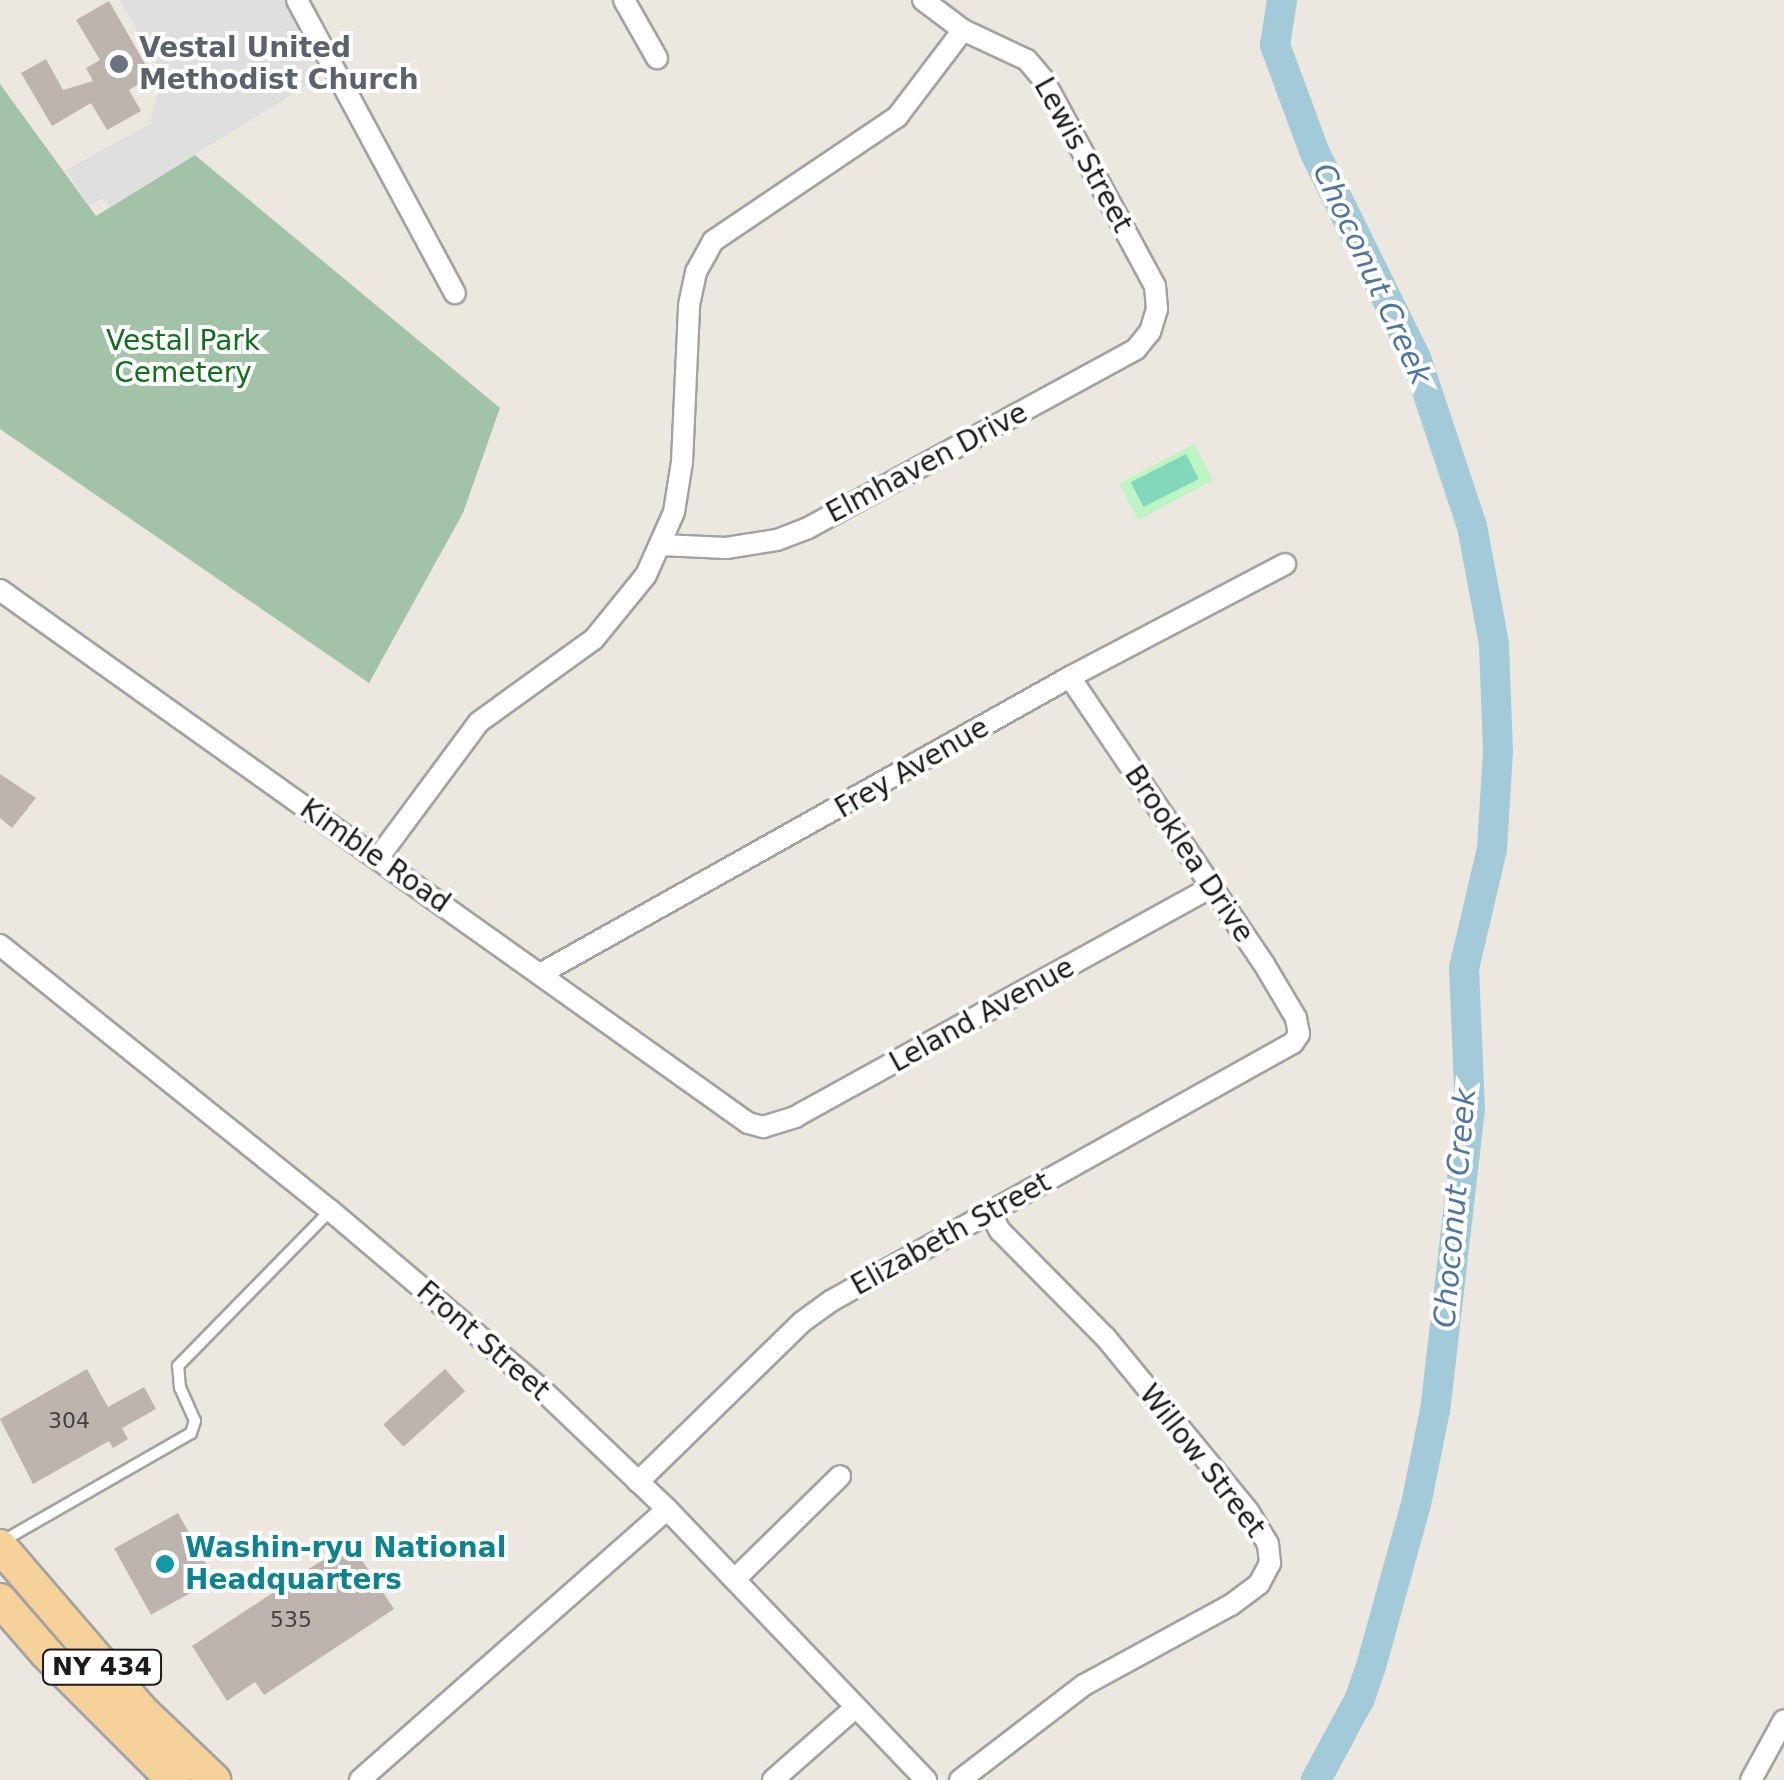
<!DOCTYPE html>
<html>
<head>
<meta charset="utf-8">
<style>
	body { margin:0 }
	#map { position:relative; width:1784px; height:1780px; overflow:hidden; background:#ece8e0; font-family:"DejaVu Sans",sans-serif }
	div>[style] { position:absolute }
	[style*='--x'] { left:calc(var(--x)*1px); top:calc(var(--y)*1px); width:calc(var(--w)*1px); rotate:calc(var(--a)*1deg) }
	.cemetery>* { inset:0; background:#a3c3a9 }
	.park>* { inset:0; background:#bef5c4; transform-origin:0 0 }
	.pitch>* { inset:0; background:#82d8ba; transform-origin:0 0 }
	.parking>* { inset:0; background:#dfdfdf }
	.river>* { height:30px; margin:-15px; padding:0 15px; transform-origin:15px; border-radius:15px; background:#a2cad8 }
	.building>* { inset:0; background:#bcb4ad; transform-origin:0 0 }
	.roads { filter:drop-shadow(2px 0 #a2a2a2) drop-shadow(-2px 0 #a2a2a2) drop-shadow(0 2px #a2a2a2) drop-shadow(0 -2px #a2a2a2) }
	.lane>* { height:10px; margin:-5px; padding:0 5px; transform-origin:5px; border-radius:5px; background:#fff }
	.street>* { height:20px; margin:-10px; padding:0 10px; transform-origin:10px; border-radius:10px; background:#fff }
	.primary>* { height:32px; margin:-16px; padding:0 16px; transform-origin:16px; border-radius:16px; background:#f6d29b }
	.dots>* { width:28px; height:28px; translate:-50% -50%; box-sizing:border-box; border:5px solid #fff; border-radius:50% }
	span { translate:-50% -50%; white-space:nowrap; text-align:center; line-height:1.15; -webkit-text-stroke:8px #fff; paint-order:stroke }
	.number-label { font-size:22px; color:#434140 }
	.number-label span { -webkit-text-stroke-width:0 }
	.shield-label span { padding:2px 8px; background:#fff; border:2px solid; border-radius:8px; -webkit-text-stroke-width:0 }
	.shield-label { font-size:25px; color:#1b1b1b; font-weight:700 }
	.worship-label { font-size:28px; color:#5b616d; font-weight:700 }
	.left { translate:0 -50%; text-align:left }
	.street-label { font-size:28px; color:#1b1b1b }
	.park-label { font-size:28px; color:#11701c }
	.culture-label { font-size:28px; color:#0d838f; font-weight:700 }
	.water-label { font-size:30px; color:#4e75a4; font-style:italic }
</style>
</head>
<body>
<div id="map">
	<div class="cemetery">
		<i style="clip-path:polygon(0 84px,96px 216px,195px 155px,500px 408px,463px 513px,369px 683px,0 429px)"></i>
	</div>
	<div class="park">
		<i style="left:1194px;top:444px;width:41px;height:85px;rotate:62deg"></i>
	</div>
	<div class="pitch">
		<i style="left:1186px;top:454px;width:28px;height:62px;rotate:63deg"></i>
	</div>
	<div class="parking">
		<i style="clip-path:polygon(120px 0,284px 0,325px 74px,110px 207px,103px 198px,89px 206px,66px 170px,150px 124px,162px 74px)"></i>
	</div>
	<div class="river">
		<i style="--x:1282;--y:0;--w:46;--a:98.8"></i>
		<i style="--x:1275;--y:45;--w:115;--a:69.7"></i>
		<i style="--x:1315;--y:153;--w:229;--a:63.8"></i>
		<i style="--x:1416;--y:358;--w:177;--a:71.6"></i>
		<i style="--x:1472;--y:526;--w:120;--a:79.4"></i>
		<i style="--x:1494;--y:644;--w:107;--a:87.9"></i>
		<i style="--x:1498;--y:751;--w:98;--a:93.5"></i>
		<i style="--x:1492;--y:849;--w:122;--a:103.2"></i>
		<i style="--x:1464;--y:968;--w:141;--a:87.6"></i>
		<i style="--x:1470;--y:1109;--w:303;--a:96.6"></i>
		<i style="--x:1435;--y:1410;--w:96;--a:101.4"></i>
		<i style="--x:1416;--y:1504;--w:168;--a:105.5"></i>
		<i style="--x:1371;--y:1666;--w:36;--a:109"></i>
		<i style="--x:1359;--y:1700;--w:91;--a:118.3"></i>
	</div>
	<div class="building">
		<i style="clip-path:polygon(109px 1px,152px 76px,129px 90px,141px 111px,107px 130px,91px 103px,52px 126px,21px 73px,46px 59px,63px 90px,93px 81px,86px 68px,100px 60px,76px 20px)"></i>
		<i style="clip-path:polygon(0 774px,36px 798px,12px 828px,0 818px)"></i>
		<i style="clip-path:polygon(87px 1369px,108px 1407px,144px 1387px,156px 1409px,122px 1428px,128px 1439px,113px 1448px,109px 1441px,33px 1484px,0 1419px)"></i>
		<i style="left:445px;top:1369px;width:30px;height:83px;rotate:48deg"></i>
		<i style="left:178px;top:1513px;width:76px;height:73px;rotate:61deg"></i>
		<i style="clip-path:polygon(350px 1542px,394px 1609px,264px 1695px,255px 1682px,227px 1701px,192px 1646px)"></i>
	</div>
	<div class="roads">
		<div class="lane">
			<i style="--x:1;--y:1542;--w:219;--a:-29.8"></i>
			<i style="--x:191;--y:1433;--w:13;--a:-72"></i>
			<i style="--x:195;--y:1421;--w:36;--a:-114"></i>
			<i style="--x:180;--y:1388;--w:22;--a:-95"></i>
			<i style="--x:178;--y:1366;--w:217;--a:-45.6"></i>
		</div>
		<div class="street">
			<i style="--x:297;--y:0;--w:333;--a:61.7"></i>
			<i style="--x:624;--y:0;--w:67;--a:60.4"></i>
			<i style="--x:662;--y:545;--w:64;--a:2.7"></i>
			<i style="--x:726;--y:548;--w:52;--a:-8.9"></i>
			<i style="--x:777;--y:540;--w:33;--a:-21"></i>
			<i style="--x:808;--y:528;--w:374;--a:-28.6"></i>
			<i style="--x:1136;--y:349;--w:22;--a:-51"></i>
			<i style="--x:1150;--y:332;--w:24;--a:-73"></i>
			<i style="--x:1157;--y:309;--w:23;--a:-95"></i>
			<i style="--x:1155;--y:286;--w:235;--a:-118.4"></i>
			<i style="--x:1043;--y:79;--w:25;--a:-130"></i>
			<i style="--x:1027;--y:60;--w:71;--a:-154.9"></i>
			<i style="--x:963;--y:30;--w:50;--a:-143.1"></i>
			<i style="--x:0;--y:590;--w:918;--a:35.47"></i>
			<i style="--x:748;--y:1123;--w:16;--a:15"></i>
			<i style="--x:763;--y:1127;--w:34;--a:-17"></i>
			<i style="--x:795;--y:1117;--w:474;--a:-28.9"></i>
			<i style="--x:378;--y:858;--w:169;--a:-53.4"></i>
			<i style="--x:479;--y:722;--w:142;--a:-35.8"></i>
			<i style="--x:594;--y:639;--w:82;--a:-50.9"></i>
			<i style="--x:646;--y:575;--w:69;--a:-66"></i>
			<i style="--x:674;--y:512;--w:51;--a:-80.9"></i>
			<i style="--x:682;--y:462;--w:157;--a:-87.4"></i>
			<i style="--x:689;--y:305;--w:34;--a:-78"></i>
			<i style="--x:696;--y:272;--w:35;--a:-61"></i>
			<i style="--x:713;--y:241;--w:222;--a:-34"></i>
			<i style="--x:897;--y:117;--w:109;--a:-52.8"></i>
			<i style="--x:0;--y:945;--w:423;--a:38.8"></i>
			<i style="--x:330;--y:1210;--w:274;--a:40.3"></i>
			<i style="--x:539;--y:1387;--w:177;--a:43.6"></i>
			<i style="--x:667;--y:1509;--w:375;--a:46.3"></i>
			<i style="--x:540;--y:974;--w:608;--a:-29.27"></i>
			<i style="--x:1070;--y:677;--w:243;--a:-27.7"></i>
			<i style="--x:638;--y:1482;--w:229;--a:-44.3"></i>
			<i style="--x:802;--y:1322;--w:36;--a:-36"></i>
			<i style="--x:831;--y:1301;--w:529;--a:-29.18"></i>
			<i style="--x:1293;--y:1043;--w:11;--a:-56"></i>
			<i style="--x:1299;--y:1034;--w:16;--a:-101"></i>
			<i style="--x:1296;--y:1018;--w:63;--a:-120.7"></i>
			<i style="--x:1264;--y:964;--w:346;--a:-124.1"></i>
			<i style="--x:735;--y:1579;--w:147;--a:-44.4"></i>
			<i style="--x:360;--y:1780;--w:409;--a:-41.4"></i>
			<i style="--x:773;--y:1780;--w:109;--a:-41.3"></i>
			<i style="--x:960;--y:1780;--w:156;--a:-37.5"></i>
			<i style="--x:1084;--y:1685;--w:167;--a:-28.6"></i>
			<i style="--x:1231;--y:1605;--w:35;--a:-37"></i>
			<i style="--x:1259;--y:1584;--w:24;--a:-62"></i>
			<i style="--x:1270;--y:1563;--w:19;--a:-96"></i>
			<i style="--x:1268;--y:1544;--w:37;--a:-121"></i>
			<i style="--x:1249;--y:1512;--w:227;--a:-129.4"></i>
			<i style="--x:1105;--y:1337;--w:149;--a:-134.7"></i>
			<i style="--x:1000;--y:1231;--w:21;--a:-118"></i>
			<i style="--x:1751;--y:1780;--w:68;--a:-61.2"></i>
		</div>
		<div class="primary">
			<i style="--x:0;--y:1546;--w:215;--a:49.3"></i>
			<i style="--x:140;--y:1709;--w:103;--a:43.8"></i>
			<i style="--x:0;--y:1600;--w:70;--a:49"></i>
			<i style="--x:46;--y:1653;--w:180;--a:45"></i>
		</div>
	</div>
	<div class="dots">
		<i style="left:119px;top:64px;background:#6b7280"></i>
		<i style="left:165px;top:1564px;background:#0f9aa8"></i>
	</div>
	<div class="number-label">
		<span style="left:69px;top:1421px">304</span>
		<span style="left:291px;top:1620px">535</span>
	</div>
	<div class="shield-label">
		<span style="left:102px;top:1667px">NY 434</span>
	</div>
	<div class="worship-label">
		<span class="left" style="left:139px;top:64px">Vestal United<br>Methodist Church</span>
	</div>
	<div class="street-label">
		<span style="left:1083px;top:155px;rotate:61deg">Lewis Street</span>
		<span style="left:927px;top:463px;rotate:-28deg">Elmhaven Drive</span>
		<span style="left:912px;top:768px;rotate:-30deg">Frey Avenue</span>
		<span style="left:1189px;top:854px;rotate:56deg">Brooklea Drive</span>
		<span style="left:375px;top:856px;rotate:35deg">Kimble Road</span>
		<span style="left:982px;top:1015px;rotate:-29deg">Leland Avenue</span>
		<span style="left:951px;top:1234px;rotate:-29deg">Elizabeth Street</span>
		<span style="left:483px;top:1341px;rotate:41deg">Front Street</span>
		<span style="left:1202px;top:1461px;rotate:52deg">Willow Street</span>
	</div>
	<div class="park-label">
		<span style="left:183px;top:357px">Vestal Park<br>Cemetery</span>
	</div>
	<div class="culture-label">
		<span class="left" style="left:185px;top:1564px">Washin-ryu National<br>Headquarters</span>
	</div>
	<div class="water-label">
		<span style="left:1372px;top:274px;rotate:65deg">Choconut Creek</span>
		<span style="left:1455px;top:1208px;rotate:-85deg">Choconut Creek</span>
	</div>
</div>
</body>
</html>
